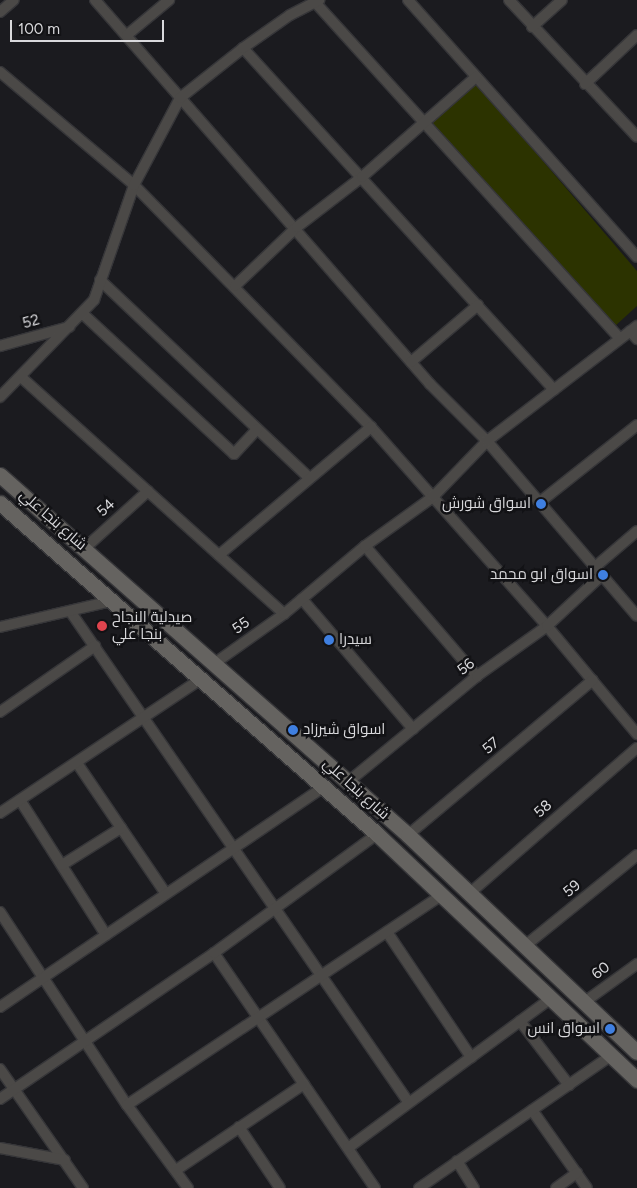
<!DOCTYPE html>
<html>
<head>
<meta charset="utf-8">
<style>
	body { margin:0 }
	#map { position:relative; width:637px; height:1188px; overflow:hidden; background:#1b1b1f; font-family:Figtree,Cairo,sans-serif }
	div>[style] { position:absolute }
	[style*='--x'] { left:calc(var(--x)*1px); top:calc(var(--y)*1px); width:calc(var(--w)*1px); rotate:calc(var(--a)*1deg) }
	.green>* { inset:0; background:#2c3300 }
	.roads { filter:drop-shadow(1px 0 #363639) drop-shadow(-1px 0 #363639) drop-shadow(0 1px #363639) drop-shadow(0 -1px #363639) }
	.street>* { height:10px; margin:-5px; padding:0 5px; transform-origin:5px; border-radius:5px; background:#4b4947 }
	.secondary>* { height:15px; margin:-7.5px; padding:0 7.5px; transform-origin:7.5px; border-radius:7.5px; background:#656360 }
	.dots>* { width:14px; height:14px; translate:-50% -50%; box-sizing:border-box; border:2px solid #121215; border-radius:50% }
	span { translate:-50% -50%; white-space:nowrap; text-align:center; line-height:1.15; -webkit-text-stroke:5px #121215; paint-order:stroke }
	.street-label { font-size:15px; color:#d9d9dc }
	.poi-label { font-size:15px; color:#d9d9dc }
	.right { translate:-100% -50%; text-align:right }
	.left { translate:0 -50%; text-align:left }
	.scale { position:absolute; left:10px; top:20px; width:154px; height:22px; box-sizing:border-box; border:2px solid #d9d9dc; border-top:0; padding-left:6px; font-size:15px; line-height:18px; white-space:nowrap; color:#d9d9dc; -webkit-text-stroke:4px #121215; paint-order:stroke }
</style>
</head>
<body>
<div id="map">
	<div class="green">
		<i style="clip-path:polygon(476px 83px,637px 271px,637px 306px,614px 327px,430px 125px)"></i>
	</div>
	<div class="roads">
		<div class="street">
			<i style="--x:95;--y:0;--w:510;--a:48.9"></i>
			<i style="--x:430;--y:384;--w:81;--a:45"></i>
			<i style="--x:487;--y:441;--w:230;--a:49.4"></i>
			<i style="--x:313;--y:0;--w:457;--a:47.8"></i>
			<i style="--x:408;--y:0;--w:344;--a:48.3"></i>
			<i style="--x:509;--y:0;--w:187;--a:46.9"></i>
			<i style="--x:0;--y:12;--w:18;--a:-41"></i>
			<i style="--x:532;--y:27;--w:40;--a:-42"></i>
			<i style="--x:127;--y:35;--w:55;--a:-39.8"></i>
			<i style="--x:243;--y:48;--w:462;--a:47.7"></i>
			<i style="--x:0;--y:72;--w:175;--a:40.1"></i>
			<i style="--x:134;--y:185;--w:339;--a:45.6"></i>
			<i style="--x:371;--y:427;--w:266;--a:48.5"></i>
			<i style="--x:547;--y:626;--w:141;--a:50.2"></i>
			<i style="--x:585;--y:84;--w:71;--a:-43.3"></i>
			<i style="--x:100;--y:280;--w:286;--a:43.4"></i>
			<i style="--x:235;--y:286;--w:86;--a:-43.6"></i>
			<i style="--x:297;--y:227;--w:82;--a:-37.6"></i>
			<i style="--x:362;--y:177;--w:152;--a:-41.3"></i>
			<i style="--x:83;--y:314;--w:206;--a:42.8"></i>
			<i style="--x:234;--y:454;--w:34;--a:-47"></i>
			<i style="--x:630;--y:331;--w:11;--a:49"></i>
			<i style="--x:0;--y:346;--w:72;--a:-15.4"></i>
			<i style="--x:411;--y:362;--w:88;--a:-40.4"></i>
			<i style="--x:21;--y:377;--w:354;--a:42"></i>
			<i style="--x:0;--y:397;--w:135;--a:-45.9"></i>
			<i style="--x:94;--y:300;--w:122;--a:-70.8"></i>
			<i style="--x:134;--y:185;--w:98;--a:-62.1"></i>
			<i style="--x:180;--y:98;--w:80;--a:-38.4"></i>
			<i style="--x:243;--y:48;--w:57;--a:-35.1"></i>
			<i style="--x:290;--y:15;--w:33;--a:-27"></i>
			<i style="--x:540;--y:502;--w:124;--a:-38.4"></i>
			<i style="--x:365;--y:546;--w:172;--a:49.3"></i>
			<i style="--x:85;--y:548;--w:85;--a:-42.1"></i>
			<i style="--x:219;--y:555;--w:199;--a:-40.1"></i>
			<i style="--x:595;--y:567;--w:55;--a:-40.6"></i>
			<i style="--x:302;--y:599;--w:171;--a:49.5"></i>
			<i style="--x:70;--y:611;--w:597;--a:55.43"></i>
			<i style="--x:0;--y:627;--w:115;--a:-13.1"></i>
			<i style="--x:215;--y:663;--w:85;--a:-35.4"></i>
			<i style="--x:284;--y:614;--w:106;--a:-40"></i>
			<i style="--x:365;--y:546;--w:84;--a:-35.8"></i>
			<i style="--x:433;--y:497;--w:78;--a:-46"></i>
			<i style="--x:487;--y:441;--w:189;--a:-37.5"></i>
			<i style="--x:0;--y:712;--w:116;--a:-34.8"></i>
			<i style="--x:77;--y:763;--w:158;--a:55.8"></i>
			<i style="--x:348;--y:782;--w:167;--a:-39.4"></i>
			<i style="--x:477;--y:676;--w:86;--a:-35.5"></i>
			<i style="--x:547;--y:626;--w:75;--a:-42.8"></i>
			<i style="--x:20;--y:800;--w:160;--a:57.5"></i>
			<i style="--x:0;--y:813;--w:242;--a:-33.7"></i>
			<i style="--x:408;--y:835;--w:241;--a:-40"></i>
			<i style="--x:62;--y:865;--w:70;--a:-32.1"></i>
			<i style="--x:470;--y:893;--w:221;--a:-41"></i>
			<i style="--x:0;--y:912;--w:231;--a:56.7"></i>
			<i style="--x:127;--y:1105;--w:103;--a:53.7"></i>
			<i style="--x:387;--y:932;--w:151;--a:56.1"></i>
			<i style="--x:526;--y:945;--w:143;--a:-39"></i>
			<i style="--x:214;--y:953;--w:285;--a:55.6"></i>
			<i style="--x:583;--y:1003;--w:67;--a:-35.8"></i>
			<i style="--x:0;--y:1007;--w:392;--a:-34.2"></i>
			<i style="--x:520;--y:1021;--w:81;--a:52.6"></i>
			<i style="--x:0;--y:1069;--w:145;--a:55.1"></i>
			<i style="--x:0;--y:1099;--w:259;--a:-34.3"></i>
			<i style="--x:214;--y:953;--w:202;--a:-36.1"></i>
			<i style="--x:127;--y:1105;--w:376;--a:-33.7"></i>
			<i style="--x:532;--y:1110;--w:95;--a:54.8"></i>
			<i style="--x:239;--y:1127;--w:73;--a:56.1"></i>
			<i style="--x:0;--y:1148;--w:66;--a:10.5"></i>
			<i style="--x:348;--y:1148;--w:251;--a:-36.4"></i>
			<i style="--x:457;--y:1161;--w:32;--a:58"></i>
			<i style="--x:176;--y:1170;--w:154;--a:-33.9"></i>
			<i style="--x:419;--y:1188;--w:232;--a:-34.6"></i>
			<i style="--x:556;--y:1188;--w:26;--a:-36"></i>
		</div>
		<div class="secondary">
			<i style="--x:0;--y:475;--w:544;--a:41.42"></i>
			<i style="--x:408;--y:835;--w:315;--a:43.5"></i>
			<i style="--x:0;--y:503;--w:502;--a:41.28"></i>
			<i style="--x:377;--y:834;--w:358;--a:43.4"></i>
		</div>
	</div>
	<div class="dots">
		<i style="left:541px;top:504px;background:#3f7fe0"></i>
		<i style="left:603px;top:575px;background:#3f7fe0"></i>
		<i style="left:102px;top:626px;background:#e0444e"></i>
		<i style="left:329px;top:640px;background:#3f7fe0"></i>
		<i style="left:293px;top:730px;background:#3f7fe0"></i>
		<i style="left:610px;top:1029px;background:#3f7fe0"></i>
	</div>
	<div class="street-label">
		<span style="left:31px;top:322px;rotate:-16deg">52</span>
		<span style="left:106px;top:508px;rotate:-42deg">54</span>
		<span style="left:53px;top:520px;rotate:41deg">شارع بنجا علي</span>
		<span style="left:241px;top:626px;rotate:-35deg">55</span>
		<span style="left:466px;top:667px;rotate:-38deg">56</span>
		<span style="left:491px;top:746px;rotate:-40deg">57</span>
		<span style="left:356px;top:789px;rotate:42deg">شارع بنجا علي</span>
		<span style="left:543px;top:809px;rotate:-41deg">58</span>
		<span style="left:572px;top:889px;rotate:-39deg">59</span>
		<span style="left:601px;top:971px;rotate:-36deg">60</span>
	</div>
	<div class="poi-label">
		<span class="right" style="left:531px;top:504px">اسواق شورش</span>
		<span class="right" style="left:593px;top:575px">اسواق ابو محمد</span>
		<span class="left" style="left:112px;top:626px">صيدلية النجاح<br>بنجا علي</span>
		<span class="left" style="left:339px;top:640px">سيدرا</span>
		<span class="left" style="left:303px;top:730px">اسواق شيرزاد</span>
		<span class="right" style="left:600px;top:1029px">اسواق انس</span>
	</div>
	<div class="scale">100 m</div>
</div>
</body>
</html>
